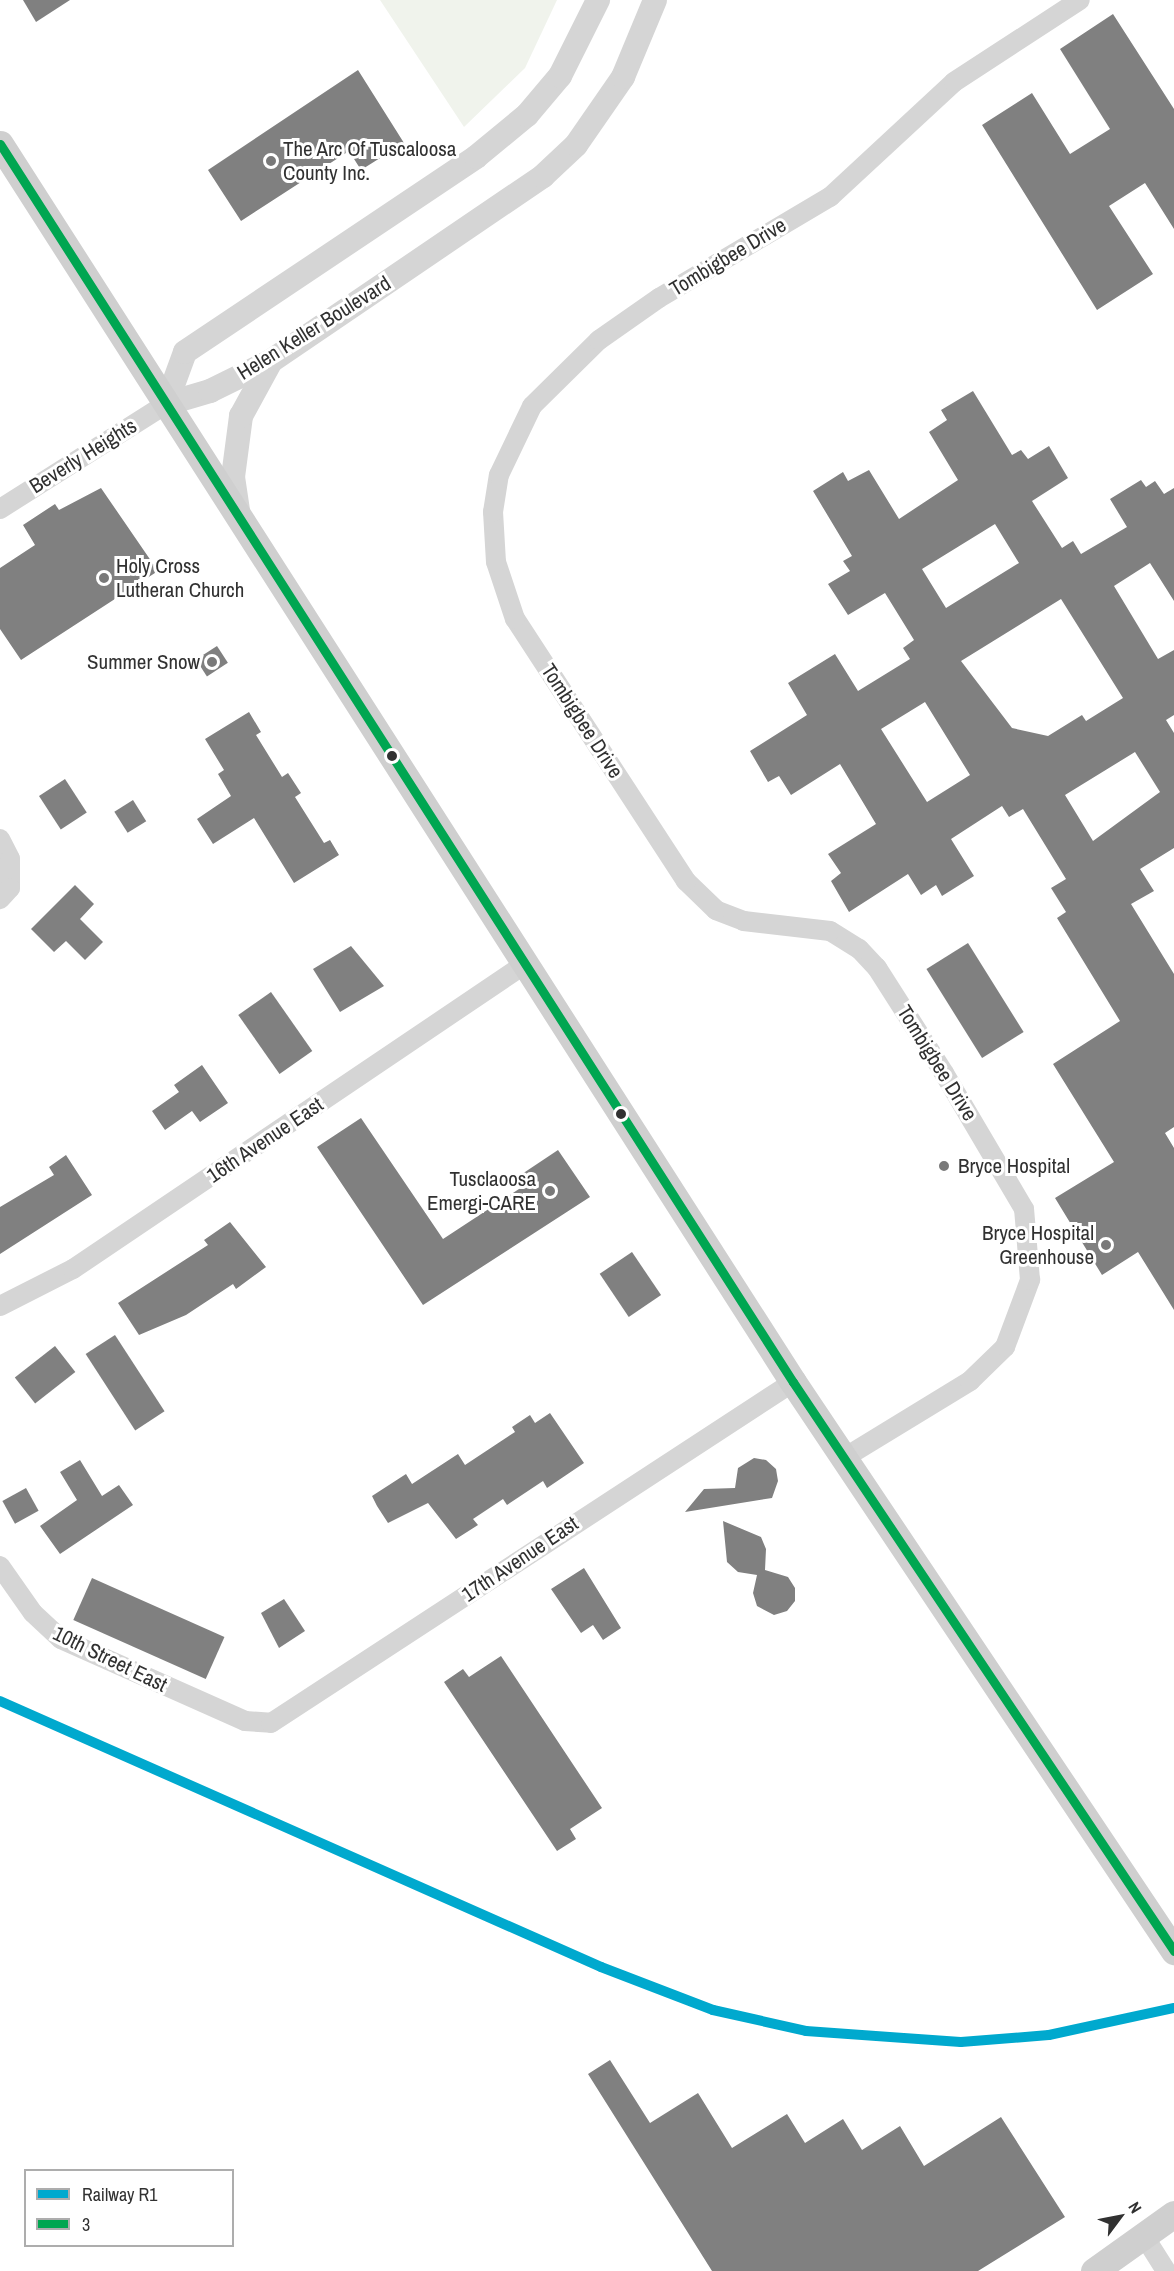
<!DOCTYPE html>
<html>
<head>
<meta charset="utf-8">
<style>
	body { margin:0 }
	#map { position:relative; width:1174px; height:2271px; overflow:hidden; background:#fff; font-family:"Archivo Narrow",sans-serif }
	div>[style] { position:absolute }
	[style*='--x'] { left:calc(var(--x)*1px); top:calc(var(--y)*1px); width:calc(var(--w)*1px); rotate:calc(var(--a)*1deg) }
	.green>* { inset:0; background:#f0f3ec }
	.building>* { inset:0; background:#808080; transform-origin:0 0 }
	.minor>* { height:20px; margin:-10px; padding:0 10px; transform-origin:10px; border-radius:10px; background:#d5d5d5 }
	.tertiary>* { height:24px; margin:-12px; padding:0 12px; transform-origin:12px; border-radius:12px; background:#d5d5d5 }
	.secondary>* { height:27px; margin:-13.5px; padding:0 13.5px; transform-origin:13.5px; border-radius:13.5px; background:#cfcfcf }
	.bus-1>* { height:9px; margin:-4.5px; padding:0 4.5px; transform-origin:4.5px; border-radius:4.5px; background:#00a651 }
	.rail-1>* { height:10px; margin:-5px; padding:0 5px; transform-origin:5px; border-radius:5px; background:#00a9ce }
	.dots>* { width:16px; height:16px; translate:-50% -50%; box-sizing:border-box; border:3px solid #fff; border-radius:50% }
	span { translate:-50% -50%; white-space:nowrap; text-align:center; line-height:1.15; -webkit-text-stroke:6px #fff; paint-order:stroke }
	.poi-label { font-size:21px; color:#313131 }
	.left { translate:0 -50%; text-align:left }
	.right { translate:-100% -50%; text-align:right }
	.street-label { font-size:21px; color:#313131 }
	.legend { position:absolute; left:24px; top:2169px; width:210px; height:78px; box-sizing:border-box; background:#fff; border:2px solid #adadad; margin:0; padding:8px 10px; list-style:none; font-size:18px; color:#313131 }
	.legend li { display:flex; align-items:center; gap:12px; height:30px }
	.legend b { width:30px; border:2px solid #adadad }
	.north { position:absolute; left:1090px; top:2187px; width:60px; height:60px; -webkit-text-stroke:4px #fff; paint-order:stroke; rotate:58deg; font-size:16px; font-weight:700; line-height:24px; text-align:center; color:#313131 }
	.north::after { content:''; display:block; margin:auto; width:21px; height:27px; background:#313131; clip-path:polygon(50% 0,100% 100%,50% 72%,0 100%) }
</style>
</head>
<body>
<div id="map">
	<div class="green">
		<i style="clip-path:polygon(380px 0,557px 0,525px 68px,464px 127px)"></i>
	</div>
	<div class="building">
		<i style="clip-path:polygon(23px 0,70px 0,36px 22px)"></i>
		<i style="clip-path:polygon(1113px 14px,1174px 109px,1174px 229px,1145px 183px,1109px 206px,1153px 274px,1097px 310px,982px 125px,1032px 93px,1070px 154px,1110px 129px,1060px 49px)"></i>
		<i style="clip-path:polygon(358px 70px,404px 143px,361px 170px,349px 151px,241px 221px,208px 170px)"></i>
		<i style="clip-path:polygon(evenodd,973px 391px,1012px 455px,1021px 450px,1028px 459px,1049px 446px,1068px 478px,1032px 501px,1062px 548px,1073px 541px,1081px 554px,1127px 527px,1110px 499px,1141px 480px,1146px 487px,1155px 481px,1164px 494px,1174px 488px,1174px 601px,1150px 563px,1114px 586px,1158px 659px,1174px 650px,1174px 715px,1166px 720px,1174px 733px,1174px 848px,1140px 869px,1154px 891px,1131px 904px,1174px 974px,1174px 1127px,1165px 1133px,1174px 1148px,1174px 1310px,1138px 1252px,1102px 1275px,1055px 1198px,1114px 1162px,1053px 1064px,1120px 1021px,1057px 918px,1066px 912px,1051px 888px,1066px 879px,1023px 809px,1009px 817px,1002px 806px,951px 839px,974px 876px,942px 896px,936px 885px,921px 895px,908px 874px,849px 912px,831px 881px,841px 873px,828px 854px,876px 824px,840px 764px,791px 795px,779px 776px,768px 782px,750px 751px,807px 715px,788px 683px,835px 654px,858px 691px,910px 659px,903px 648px,914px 640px,885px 593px,848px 615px,828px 584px,850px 571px,843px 561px,852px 556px,813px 491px,843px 472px,848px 481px,869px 470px,899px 519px,958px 480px,929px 432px,947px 420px,941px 410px,973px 391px,995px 524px,1019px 563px,946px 608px,922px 569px,995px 524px,973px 391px,1061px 599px,1123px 698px,1086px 721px,1082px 715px,1048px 736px,1012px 728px,961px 661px,1061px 599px,973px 391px,925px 702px,970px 775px,927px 802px,881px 729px,925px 702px,973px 391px,1135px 752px,1160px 792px,1093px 841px,1065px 795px,1135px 752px)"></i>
		<i style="clip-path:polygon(101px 488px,158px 571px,21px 660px,0 629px,0 568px,35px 545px,23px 525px,55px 504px,59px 510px)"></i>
		<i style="left:217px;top:646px;width:20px;height:25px;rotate:57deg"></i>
		<i style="clip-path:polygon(249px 712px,261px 732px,256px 735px,282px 777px,288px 773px,301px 793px,295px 797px,324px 843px,330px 840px,339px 855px,294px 883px,254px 818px,213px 844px,197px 819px,231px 796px,218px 774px,224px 770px,205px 739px)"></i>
		<i style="left:65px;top:779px;width:40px;height:31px;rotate:57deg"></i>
		<i style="left:133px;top:800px;width:25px;height:22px;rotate:58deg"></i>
		<i style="clip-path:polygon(75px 885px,94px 904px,80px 919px,103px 942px,85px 960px,66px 941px,54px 952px,31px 929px)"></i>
		<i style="left:968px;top:943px;width:105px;height:49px;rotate:58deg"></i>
		<i style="clip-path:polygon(351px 946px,384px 986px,340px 1012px,313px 969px)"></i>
		<i style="left:271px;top:992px;width:72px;height:40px;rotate:55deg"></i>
		<i style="clip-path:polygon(202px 1065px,228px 1103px,200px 1122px,192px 1111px,165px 1130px,152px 1111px,179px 1092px,174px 1085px)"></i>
		<i style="clip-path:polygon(361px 1118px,443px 1239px,522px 1187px,516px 1178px,558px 1150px,590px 1197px,423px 1305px,317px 1147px)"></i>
		<i style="clip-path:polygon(66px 1155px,92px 1195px,0 1254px,0 1207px,54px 1175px,49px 1167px)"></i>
		<i style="clip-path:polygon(230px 1222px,266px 1267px,236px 1289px,233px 1284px,186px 1315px,139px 1335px,118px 1303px,208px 1245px,204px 1240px)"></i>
		<i style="left:632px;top:1252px;width:52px;height:39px;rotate:56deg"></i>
		<i style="left:115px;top:1335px;width:91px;height:35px;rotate:57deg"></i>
		<i style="left:55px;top:1346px;width:33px;height:51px;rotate:52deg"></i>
		<i style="clip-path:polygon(550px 1413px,584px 1463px,547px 1488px,543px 1481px,507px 1505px,503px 1499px,473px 1519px,478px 1525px,456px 1539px,428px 1503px,388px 1523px,377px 1506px,372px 1496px,406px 1474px,412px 1484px,458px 1454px,465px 1465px,515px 1432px,512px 1427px,530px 1415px,535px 1423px)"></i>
		<i style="clip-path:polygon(754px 1458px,766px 1460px,776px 1469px,778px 1481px,772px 1498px,685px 1512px,704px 1489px,735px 1488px,738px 1468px)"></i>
		<i style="clip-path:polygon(80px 1460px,102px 1496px,119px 1485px,133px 1505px,60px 1554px,40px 1526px,77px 1500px,60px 1472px)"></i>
		<i style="left:26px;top:1488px;width:26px;height:27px;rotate:61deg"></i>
		<i style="clip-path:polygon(723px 1521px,761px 1537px,766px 1549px,765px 1570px,788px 1577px,795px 1588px,795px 1601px,787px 1611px,774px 1615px,757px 1606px,753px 1593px,757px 1575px,738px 1572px,727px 1562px)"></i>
		<i style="clip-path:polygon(584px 1568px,621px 1628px,603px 1640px,593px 1625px,581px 1633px,551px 1589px)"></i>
		<i style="left:92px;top:1578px;width:145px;height:46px;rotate:24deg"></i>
		<i style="clip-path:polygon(284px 1599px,305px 1631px,279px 1648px,261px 1613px)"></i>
		<i style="clip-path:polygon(501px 1656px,602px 1808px,570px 1829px,576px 1839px,557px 1851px,444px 1682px,463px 1669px,469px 1677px)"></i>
		<i style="clip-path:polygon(610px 2060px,650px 2123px,698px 2093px,732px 2148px,787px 2114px,805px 2143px,843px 2119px,862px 2150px,900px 2126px,924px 2166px,1001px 2117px,1065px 2217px,978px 2271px,712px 2271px,588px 2074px)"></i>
	</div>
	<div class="minor">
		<i style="--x:0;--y:509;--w:196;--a:-32.3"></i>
		<i style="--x:0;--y:839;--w:22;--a:63"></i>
		<i style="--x:10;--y:859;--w:29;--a:90"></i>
		<i style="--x:10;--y:888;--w:15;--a:132"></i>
		<i style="--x:0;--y:1306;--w:82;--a:-26.9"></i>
		<i style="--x:73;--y:1269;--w:545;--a:-34.01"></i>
		<i style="--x:844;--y:1458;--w:148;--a:-31.4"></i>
		<i style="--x:970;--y:1381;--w:49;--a:-44.2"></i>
		<i style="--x:1005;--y:1347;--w:72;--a:-69.5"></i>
		<i style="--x:1030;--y:1280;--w:71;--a:-94.8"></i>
		<i style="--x:1024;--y:1209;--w:158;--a:-120.5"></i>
		<i style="--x:944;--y:1073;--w:125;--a:-122.5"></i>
		<i style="--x:877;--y:968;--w:26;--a:-133"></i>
		<i style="--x:859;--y:949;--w:34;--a:-148"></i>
		<i style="--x:830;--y:931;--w:87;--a:-173.4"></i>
		<i style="--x:744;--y:921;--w:30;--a:-159"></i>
		<i style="--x:716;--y:910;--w:42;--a:-136"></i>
		<i style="--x:686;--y:881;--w:313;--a:-123.1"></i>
		<i style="--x:515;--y:619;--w:60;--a:-108.4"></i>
		<i style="--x:496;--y:562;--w:50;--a:-93.4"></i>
		<i style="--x:493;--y:512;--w:37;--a:-81"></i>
		<i style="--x:499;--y:475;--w:76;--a:-64.4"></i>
		<i style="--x:532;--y:406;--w:94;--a:-44.6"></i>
		<i style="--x:599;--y:340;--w:73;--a:-35"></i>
		<i style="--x:659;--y:298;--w:199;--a:-30.6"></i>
		<i style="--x:830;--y:197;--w:169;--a:-42.8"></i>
		<i style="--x:954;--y:82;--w:150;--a:-33.1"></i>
		<i style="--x:0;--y:1566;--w:57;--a:54.9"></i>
		<i style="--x:33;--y:1613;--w:38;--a:43"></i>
		<i style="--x:61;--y:1639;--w:201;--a:24"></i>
		<i style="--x:245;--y:1721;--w:26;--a:4"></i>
		<i style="--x:271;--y:1723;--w:624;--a:-33.15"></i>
		<i style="--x:1144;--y:2236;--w:41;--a:57.8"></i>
	</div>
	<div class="tertiary">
		<i style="--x:166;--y:404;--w:46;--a:-16.5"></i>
		<i style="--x:210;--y:391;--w:68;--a:-26.2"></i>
		<i style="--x:271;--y:361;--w:329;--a:-34.2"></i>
		<i style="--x:543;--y:176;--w:45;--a:-43.2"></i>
		<i style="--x:576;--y:145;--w:83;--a:-55.3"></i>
		<i style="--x:623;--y:77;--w:83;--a:-67.4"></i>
		<i style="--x:166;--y:404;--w:55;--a:-69.9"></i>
		<i style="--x:185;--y:352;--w:350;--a:-33.8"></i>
		<i style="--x:476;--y:157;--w:66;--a:-39.5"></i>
		<i style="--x:527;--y:115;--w:51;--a:-49.8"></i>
		<i style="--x:560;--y:76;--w:85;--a:-63.4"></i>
		<i style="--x:239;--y:517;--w:40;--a:-98.5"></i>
		<i style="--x:233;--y:477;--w:62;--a:-82.5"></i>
		<i style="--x:241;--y:416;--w:63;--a:-61.4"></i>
	</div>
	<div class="secondary">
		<i style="--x:0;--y:144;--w:1470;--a:57.36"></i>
		<i style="--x:793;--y:1382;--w:685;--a:56.19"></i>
		<i style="--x:1094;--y:2271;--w:98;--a:-35.5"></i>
	</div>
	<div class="bus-1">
		<i style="--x:0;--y:144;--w:1470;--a:57.36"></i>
		<i style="--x:793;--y:1382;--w:685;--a:56.19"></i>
	</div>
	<div class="rail-1">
		<i style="--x:0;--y:1701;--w:657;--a:23.87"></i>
		<i style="--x:601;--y:1967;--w:120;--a:21"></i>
		<i style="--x:713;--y:2010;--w:95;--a:12.7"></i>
		<i style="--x:806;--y:2031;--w:155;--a:4.1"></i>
		<i style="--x:961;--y:2042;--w:88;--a:-4.5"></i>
		<i style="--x:1049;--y:2035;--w:128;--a:-12.2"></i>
	</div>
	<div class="dots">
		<i style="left:271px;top:161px;background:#797979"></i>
		<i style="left:104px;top:578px;background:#797979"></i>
		<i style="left:212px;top:662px;background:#797979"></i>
		<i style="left:392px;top:756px;background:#313131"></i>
		<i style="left:621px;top:1114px;background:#313131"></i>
		<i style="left:944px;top:1166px;background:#797979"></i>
		<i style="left:550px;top:1191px;background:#797979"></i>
		<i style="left:1106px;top:1245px;background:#797979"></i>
	</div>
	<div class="poi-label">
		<span class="left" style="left:283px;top:161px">The Arc Of Tuscaloosa<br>County Inc.</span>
		<span class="left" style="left:116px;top:578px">Holy Cross<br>Lutheran Church</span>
		<span class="right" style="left:200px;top:662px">Summer Snow</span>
		<span class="left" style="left:958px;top:1166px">Bryce Hospital</span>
		<span class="right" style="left:536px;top:1191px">Tusclaoosa<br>Emergi-CARE</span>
		<span class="right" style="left:1094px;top:1245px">Bryce Hospital<br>Greenhouse</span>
	</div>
	<div class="street-label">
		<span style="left:728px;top:257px;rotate:-31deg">Tombigbee Drive</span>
		<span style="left:314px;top:328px;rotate:-32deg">Helen Keller Boulevard</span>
		<span style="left:83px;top:456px;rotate:-32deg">Beverly Heights</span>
		<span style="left:582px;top:721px;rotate:57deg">Tombigbee Drive</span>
		<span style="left:937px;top:1063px;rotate:58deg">Tombigbee Drive</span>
		<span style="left:265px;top:1140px;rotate:-34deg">16th Avenue East</span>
		<span style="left:520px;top:1559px;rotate:-34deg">17th Avenue East</span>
		<span style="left:110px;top:1659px;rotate:26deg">10th Street East</span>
	</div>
	<ul class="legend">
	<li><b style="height:8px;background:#00a9ce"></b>Railway R1</li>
	<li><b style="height:8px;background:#00a651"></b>3</li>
	</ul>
	<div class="north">N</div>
</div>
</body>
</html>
